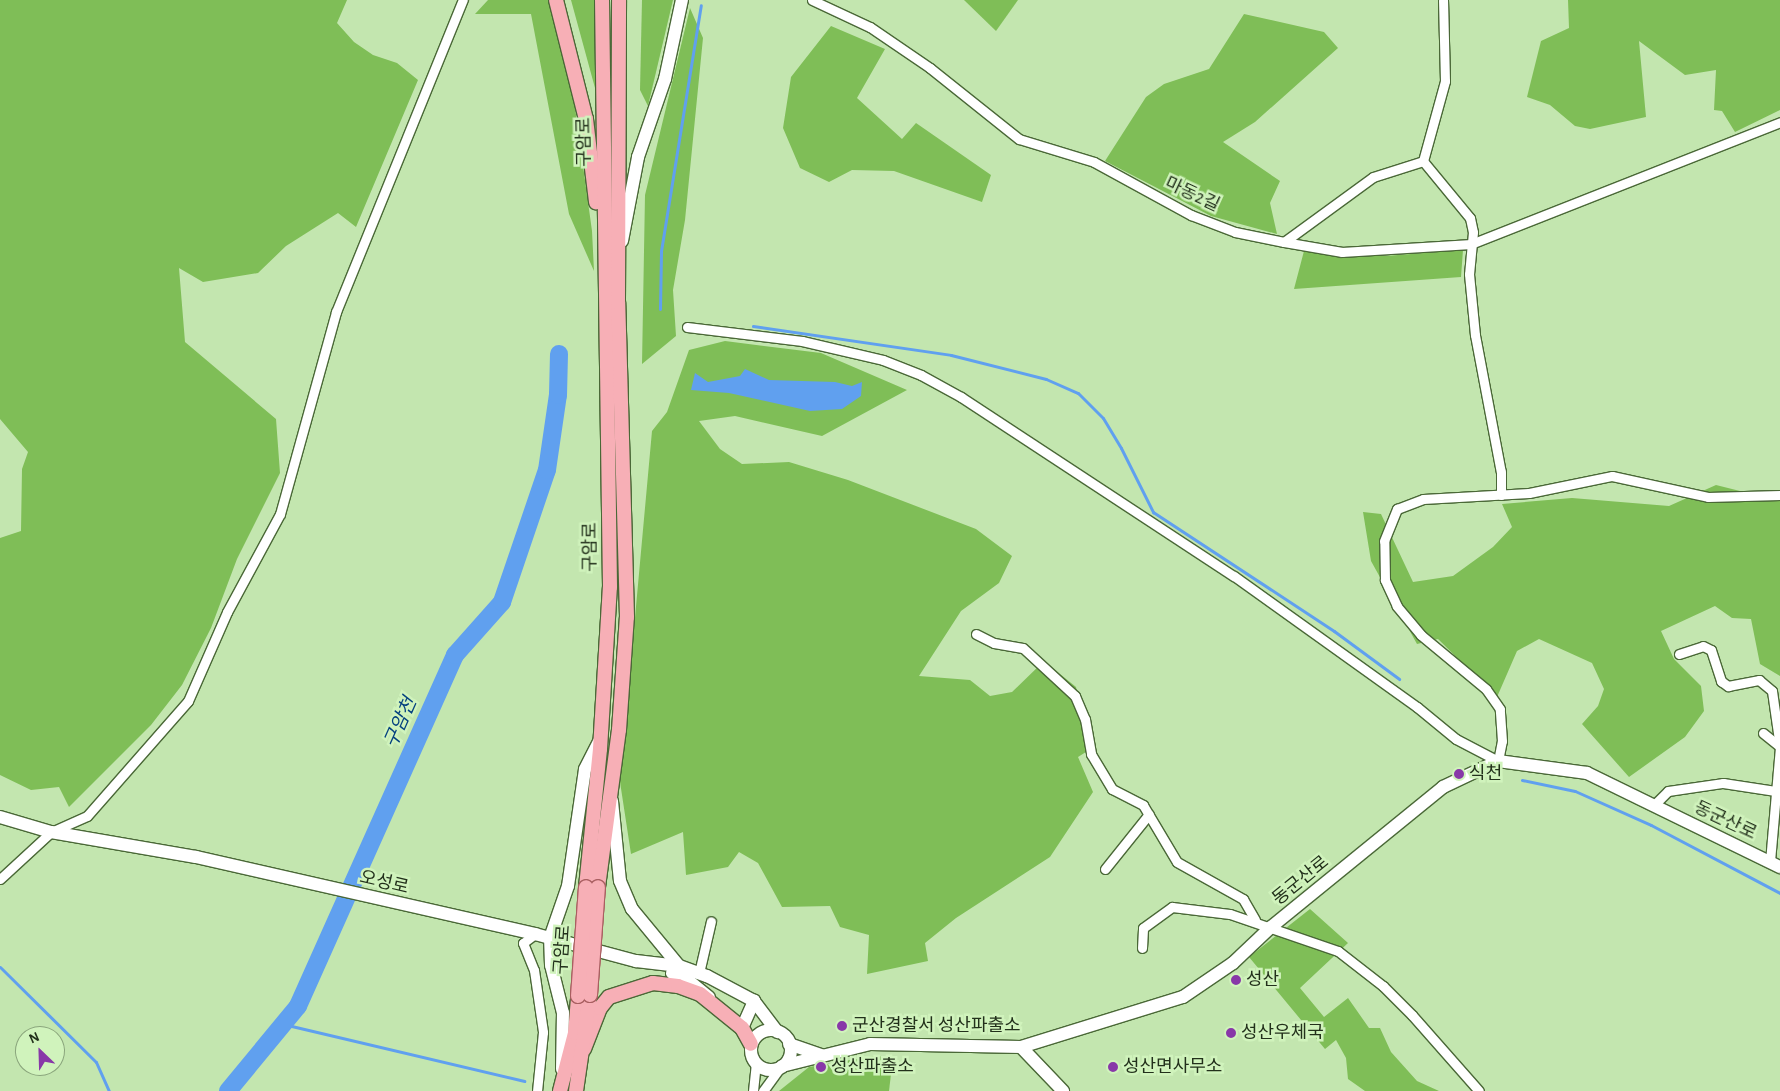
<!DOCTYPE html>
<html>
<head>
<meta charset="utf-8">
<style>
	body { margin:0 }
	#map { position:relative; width:1780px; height:1091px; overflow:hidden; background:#c3e6af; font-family:"Alegreya Sans","Noto Sans KR",sans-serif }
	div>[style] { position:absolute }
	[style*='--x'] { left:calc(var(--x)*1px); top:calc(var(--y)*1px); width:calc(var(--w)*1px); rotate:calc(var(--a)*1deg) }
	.green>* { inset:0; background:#7fbe57 }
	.water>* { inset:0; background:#60a0ef }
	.stream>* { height:3px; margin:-1.5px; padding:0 1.5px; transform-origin:1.5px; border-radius:1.5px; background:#60a0ef }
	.river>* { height:18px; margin:-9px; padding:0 9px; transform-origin:9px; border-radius:9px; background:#60a0ef }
	.roads { filter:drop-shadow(1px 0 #4a6837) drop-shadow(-1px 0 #4a6837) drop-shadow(0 1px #4a6837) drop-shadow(0 -1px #4a6837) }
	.street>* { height:9px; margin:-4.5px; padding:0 4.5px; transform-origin:4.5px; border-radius:4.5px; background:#fff }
	.secondary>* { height:12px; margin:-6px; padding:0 6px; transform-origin:6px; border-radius:6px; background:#fff }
	.secondary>.ring { margin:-6px; padding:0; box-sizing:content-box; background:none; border:12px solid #fff; border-radius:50% }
	.primary>* { height:14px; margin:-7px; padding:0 7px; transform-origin:7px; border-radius:7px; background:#f7afb6 }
	.bridges { filter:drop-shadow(1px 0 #a95f61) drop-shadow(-1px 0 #a95f61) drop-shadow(0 1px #a95f61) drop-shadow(0 -1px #a95f61) }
	.primary-bridge>* { height:14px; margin:-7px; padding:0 7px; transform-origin:7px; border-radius:7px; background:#f7afb6 }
	.dots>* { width:14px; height:14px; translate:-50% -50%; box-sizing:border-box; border:2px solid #d0f3bc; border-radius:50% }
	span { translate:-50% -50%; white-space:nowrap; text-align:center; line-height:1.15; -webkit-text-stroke:5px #d0f3bc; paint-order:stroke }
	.street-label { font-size:18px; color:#22301b }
	.poi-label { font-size:18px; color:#22301b }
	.left { translate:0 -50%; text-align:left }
	.water-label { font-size:19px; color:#04417f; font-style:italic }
	.north { position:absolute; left:15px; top:1026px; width:50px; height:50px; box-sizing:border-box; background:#d0f3bc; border:1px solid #8aa57c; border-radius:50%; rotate:336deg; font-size:14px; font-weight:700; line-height:20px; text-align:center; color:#22301b }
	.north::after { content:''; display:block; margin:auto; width:18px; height:22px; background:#8838a8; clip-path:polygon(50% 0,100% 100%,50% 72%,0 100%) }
</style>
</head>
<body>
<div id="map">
	<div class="green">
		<i style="clip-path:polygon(0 0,347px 0,337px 23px,354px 42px,373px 55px,397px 63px,418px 80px,356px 227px,338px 213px,286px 246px,258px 273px,203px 282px,179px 268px,185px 342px,276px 419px,280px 473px,237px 559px,211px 628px,182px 685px,151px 725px,69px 807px,59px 787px,31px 790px,0 775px,0 538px,21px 531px,22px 469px,28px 452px,0 419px)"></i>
		<i style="clip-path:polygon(488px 0,551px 0,571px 78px,592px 231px,594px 271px,569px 214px,531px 14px,475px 14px)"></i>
		<i style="clip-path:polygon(571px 0,595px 0,598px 99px)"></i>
		<i style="clip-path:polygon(642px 0,673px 0,648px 106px,640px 90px)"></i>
		<i style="clip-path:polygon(964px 0,1018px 0,996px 31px)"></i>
		<i style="clip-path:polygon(1568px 0,1780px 0,1780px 110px,1735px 132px,1722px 111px,1714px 110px,1716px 70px,1685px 75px,1639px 41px,1646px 117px,1590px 129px,1575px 126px,1550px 105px,1527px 97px,1541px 41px,1569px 28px)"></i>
		<i style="clip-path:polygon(690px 8px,703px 38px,685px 220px,673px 290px,676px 336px,642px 364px,645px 195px)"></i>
		<i style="clip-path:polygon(1244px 14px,1324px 32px,1338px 48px,1255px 122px,1223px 142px,1280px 181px,1270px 203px,1277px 234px,1211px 216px,1105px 161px,1146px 97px,1164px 84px,1209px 69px)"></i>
		<i style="clip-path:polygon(831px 26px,885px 49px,857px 98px,902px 139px,916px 123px,991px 175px,982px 202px,894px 171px,852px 170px,829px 182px,800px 168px,783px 128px,791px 77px)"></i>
		<i style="clip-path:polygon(1463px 250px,1461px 277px,1294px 289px,1304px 251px,1385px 256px)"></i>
		<i style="clip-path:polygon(725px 341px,821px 353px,907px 390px,822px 436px,735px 416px,699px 421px,720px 449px,742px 464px,789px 462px,848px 480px,976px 529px,1012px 556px,999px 583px,961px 611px,919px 676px,970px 680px,990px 696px,1012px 692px,1044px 661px,1076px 687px,1089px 750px,1078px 757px,1093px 792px,1050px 857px,956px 918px,925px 943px,928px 961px,867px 974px,869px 935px,840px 927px,830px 906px,782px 907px,758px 863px,739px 852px,728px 867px,686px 875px,683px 832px,631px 854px,620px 782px,652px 431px,667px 412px,689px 350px)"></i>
		<i style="clip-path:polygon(1716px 485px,1780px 501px,1780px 676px,1760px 664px,1751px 619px,1732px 618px,1715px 606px,1661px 631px,1674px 659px,1701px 686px,1704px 711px,1685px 737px,1629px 777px,1582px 724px,1598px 706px,1604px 689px,1592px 663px,1539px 639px,1517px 651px,1497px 697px,1438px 639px,1417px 644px,1371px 561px,1363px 512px,1381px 514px,1413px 582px,1453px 576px,1493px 547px,1512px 527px,1502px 504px,1572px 498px,1669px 506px)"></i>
		<i style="clip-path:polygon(1310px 909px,1348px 943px,1300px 988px,1324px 1017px,1348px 998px,1369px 1028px,1380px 1028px,1391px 1052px,1417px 1081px,1439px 1091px,1365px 1091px,1348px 1079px,1346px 1058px,1336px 1040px,1325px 1049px,1249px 957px)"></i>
		<i style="clip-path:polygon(874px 1056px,893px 1057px,889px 1091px,779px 1091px,809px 1067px)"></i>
	</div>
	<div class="water">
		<i style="clip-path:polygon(745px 369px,769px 380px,835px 382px,852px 386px,862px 382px,861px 396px,842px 409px,810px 411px,729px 393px,691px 390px,695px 373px,708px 382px,740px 376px)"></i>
	</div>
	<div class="stream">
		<i style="--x:660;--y:309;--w:58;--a:-89"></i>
		<i style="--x:661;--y:251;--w:249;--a:-80.8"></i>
		<i style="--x:753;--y:326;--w:200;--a:8.3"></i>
		<i style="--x:951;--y:355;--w:98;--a:14.2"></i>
		<i style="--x:1046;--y:379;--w:35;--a:24"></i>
		<i style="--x:1078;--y:393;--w:35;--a:45"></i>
		<i style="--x:1103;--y:418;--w:35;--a:59"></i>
		<i style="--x:1121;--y:448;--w:72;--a:63.4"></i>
		<i style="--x:1153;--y:512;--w:217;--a:33.3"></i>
		<i style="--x:1334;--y:631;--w:81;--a:36.4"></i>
		<i style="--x:1522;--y:780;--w:54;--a:11.7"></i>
		<i style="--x:1575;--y:791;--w:83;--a:24.1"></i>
		<i style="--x:1651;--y:825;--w:146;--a:27.8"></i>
		<i style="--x:0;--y:967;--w:135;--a:44.7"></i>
		<i style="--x:96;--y:1062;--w:32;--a:66"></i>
		<i style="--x:283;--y:1024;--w:248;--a:13.3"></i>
	</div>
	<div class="river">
		<i style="--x:228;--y:1091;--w:110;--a:-50.5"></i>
		<i style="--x:298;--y:1006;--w:385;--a:-65.9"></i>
		<i style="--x:455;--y:655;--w:71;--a:-48.4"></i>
		<i style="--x:502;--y:602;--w:139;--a:-71.2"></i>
		<i style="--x:547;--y:470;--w:76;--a:-81.7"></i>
		<i style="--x:558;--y:395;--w:41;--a:-88.6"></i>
	</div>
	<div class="roads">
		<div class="street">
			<i style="--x:812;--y:0;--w:64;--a:25"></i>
			<i style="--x:870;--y:27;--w:73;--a:34.3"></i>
			<i style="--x:930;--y:68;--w:114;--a:38.6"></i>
			<i style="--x:1019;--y:139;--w:78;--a:17"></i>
			<i style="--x:1094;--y:162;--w:111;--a:28.7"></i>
			<i style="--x:1191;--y:215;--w:47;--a:21.1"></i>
			<i style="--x:1235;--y:232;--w:50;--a:11.5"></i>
			<i style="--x:1284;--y:242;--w:110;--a:-36.1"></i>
			<i style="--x:1373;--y:177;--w:52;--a:-17.7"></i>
			<i style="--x:1423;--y:161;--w:83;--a:-74.6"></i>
			<i style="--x:1445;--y:81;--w:81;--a:-91.4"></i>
			<i style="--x:1423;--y:161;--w:74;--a:50.5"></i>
			<i style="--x:1470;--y:218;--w:14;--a:78"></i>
			<i style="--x:1473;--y:232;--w:42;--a:95.4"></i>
			<i style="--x:1469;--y:274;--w:61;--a:84.4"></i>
			<i style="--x:1475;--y:335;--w:139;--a:79.3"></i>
			<i style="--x:1501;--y:472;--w:23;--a:90"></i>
			<i style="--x:1284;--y:242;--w:59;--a:9.8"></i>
			<i style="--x:1342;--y:252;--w:129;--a:-3.5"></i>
			<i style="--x:1471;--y:244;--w:332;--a:-21.5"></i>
			<i style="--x:687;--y:327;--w:116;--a:6.9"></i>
			<i style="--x:802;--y:341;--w:83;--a:13.2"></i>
			<i style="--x:883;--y:360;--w:41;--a:21.5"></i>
			<i style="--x:921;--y:375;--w:46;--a:28.8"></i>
			<i style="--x:961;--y:397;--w:326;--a:33.3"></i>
			<i style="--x:1234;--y:576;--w:225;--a:35.6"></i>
			<i style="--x:1417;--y:707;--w:50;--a:39.4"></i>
			<i style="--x:1456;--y:739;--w:47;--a:27.6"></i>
			<i style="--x:1498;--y:761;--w:20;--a:-79"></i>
			<i style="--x:1502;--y:741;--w:32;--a:-94"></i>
			<i style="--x:1500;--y:709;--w:24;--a:-125"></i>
			<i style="--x:1486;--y:689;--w:85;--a:-140.3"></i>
			<i style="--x:1421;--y:635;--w:38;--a:-130"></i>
			<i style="--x:1397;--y:606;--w:29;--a:-115"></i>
			<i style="--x:1385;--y:580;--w:39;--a:-91"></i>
			<i style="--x:1384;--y:541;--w:35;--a:-68"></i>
			<i style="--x:1397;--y:509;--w:28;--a:-21"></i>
			<i style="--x:1423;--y:499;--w:106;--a:-3.2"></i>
			<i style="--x:1529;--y:493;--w:85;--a:-11.6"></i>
			<i style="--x:1612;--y:476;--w:98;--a:12.3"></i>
			<i style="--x:1708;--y:497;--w:72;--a:-1.6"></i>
			<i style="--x:976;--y:634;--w:20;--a:27"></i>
			<i style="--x:994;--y:643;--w:29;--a:10"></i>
			<i style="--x:1023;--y:648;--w:71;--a:42.7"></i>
			<i style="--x:1075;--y:696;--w:25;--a:67"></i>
			<i style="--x:1085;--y:719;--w:36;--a:80"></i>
			<i style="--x:1091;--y:754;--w:41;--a:59"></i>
			<i style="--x:1112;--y:789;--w:35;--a:27"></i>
			<i style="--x:1143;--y:805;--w:66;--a:59.2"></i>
			<i style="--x:1177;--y:862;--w:76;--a:29.3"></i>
			<i style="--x:1243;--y:899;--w:24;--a:60"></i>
			<i style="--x:1679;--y:654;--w:25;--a:-18"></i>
			<i style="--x:1703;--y:646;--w:9;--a:27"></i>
			<i style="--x:1711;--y:650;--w:33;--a:72"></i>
			<i style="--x:1721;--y:681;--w:9;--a:36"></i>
			<i style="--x:1728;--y:686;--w:32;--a:-11"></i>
			<i style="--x:1759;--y:680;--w:17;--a:40"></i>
			<i style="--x:1772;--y:691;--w:57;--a:81.9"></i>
			<i style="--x:1763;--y:733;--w:22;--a:39"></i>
			<i style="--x:1780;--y:747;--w:114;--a:95"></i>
			<i style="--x:1653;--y:806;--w:21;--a:-45"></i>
			<i style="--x:1668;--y:791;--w:56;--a:-8.3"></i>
			<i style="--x:1723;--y:783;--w:53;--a:8.7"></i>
			<i style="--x:1105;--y:869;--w:70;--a:-51.3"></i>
			<i style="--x:0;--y:879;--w:69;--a:-42.7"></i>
			<i style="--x:51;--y:832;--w:39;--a:-24"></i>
			<i style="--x:87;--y:816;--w:153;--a:-48.7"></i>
			<i style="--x:188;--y:701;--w:97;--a:-66.3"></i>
			<i style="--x:227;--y:612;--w:111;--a:-61.6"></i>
			<i style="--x:280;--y:514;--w:210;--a:-74.5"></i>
			<i style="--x:336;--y:312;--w:337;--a:-67.9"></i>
			<i style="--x:535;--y:934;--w:15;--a:143"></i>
			<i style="--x:523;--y:943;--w:29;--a:68"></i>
			<i style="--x:534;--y:970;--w:63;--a:81.7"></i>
			<i style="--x:543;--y:1032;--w:59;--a:95.8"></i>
			<i style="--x:1142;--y:948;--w:20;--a:-87"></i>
			<i style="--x:1143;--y:928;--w:36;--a:-36"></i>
			<i style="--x:1172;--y:907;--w:58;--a:6.9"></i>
			<i style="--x:1230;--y:914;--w:114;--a:18.9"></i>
			<i style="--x:1338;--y:951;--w:57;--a:37.9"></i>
			<i style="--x:1383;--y:986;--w:41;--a:45"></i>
			<i style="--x:1412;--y:1015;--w:101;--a:48.6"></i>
			<i style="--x:699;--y:973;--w:53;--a:-77"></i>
			<i style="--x:753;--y:1091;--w:27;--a:-84"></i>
			<i style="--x:763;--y:1091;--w:29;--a:-54"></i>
		</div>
		<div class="secondary">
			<i style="--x:622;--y:241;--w:86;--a:-79.2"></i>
			<i style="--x:638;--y:157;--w:83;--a:-70.9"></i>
			<i style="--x:665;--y:79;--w:81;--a:-77.9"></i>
			<i style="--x:612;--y:801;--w:80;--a:84.3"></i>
			<i style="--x:620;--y:881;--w:30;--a:67"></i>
			<i style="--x:632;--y:909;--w:74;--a:50.5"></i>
			<i style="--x:0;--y:817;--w:53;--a:16.4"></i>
			<i style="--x:51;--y:832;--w:147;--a:9.8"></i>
			<i style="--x:196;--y:857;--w:348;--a:12.8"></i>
			<i style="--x:535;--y:934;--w:105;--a:15"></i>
			<i style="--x:636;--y:961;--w:43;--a:6.6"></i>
			<i style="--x:679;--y:966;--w:30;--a:20"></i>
			<i style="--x:707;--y:976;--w:53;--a:28"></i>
			<i style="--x:754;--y:1001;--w:39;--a:53"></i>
			<i style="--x:672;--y:973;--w:13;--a:18"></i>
			<i style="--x:684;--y:977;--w:32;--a:39"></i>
			<i style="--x:742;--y:1028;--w:30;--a:-66"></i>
			<i class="ring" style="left:751px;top:1030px;width:28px;height:28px"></i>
			<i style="--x:789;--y:1044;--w:36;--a:19"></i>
			<i style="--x:1021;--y:1047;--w:61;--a:46.3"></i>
			<i style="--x:782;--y:1066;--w:91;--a:-14"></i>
			<i style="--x:870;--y:1044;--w:151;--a:1.1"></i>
			<i style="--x:1021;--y:1047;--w:170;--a:-17.2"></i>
			<i style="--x:1183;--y:997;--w:60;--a:-34.2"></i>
			<i style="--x:1233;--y:963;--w:52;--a:-43.5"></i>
			<i style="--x:1271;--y:927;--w:222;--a:-39.1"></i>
			<i style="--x:1443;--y:787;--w:61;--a:-25.3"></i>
			<i style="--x:1498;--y:761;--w:90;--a:7.7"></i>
			<i style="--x:1587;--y:773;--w:215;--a:26"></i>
			<i style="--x:562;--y:1069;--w:56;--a:-89"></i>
			<i style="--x:563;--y:1013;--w:49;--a:-104"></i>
			<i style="--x:551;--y:965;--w:27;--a:-92"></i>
			<i style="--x:550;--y:938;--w:55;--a:-70.9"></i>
			<i style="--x:568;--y:886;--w:118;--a:-81.7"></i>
			<i style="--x:585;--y:769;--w:34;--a:-63"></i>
		</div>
		<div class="primary">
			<i style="--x:556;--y:0;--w:123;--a:75.9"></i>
			<i style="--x:586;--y:119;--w:84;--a:83.1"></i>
			<i style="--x:586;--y:887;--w:139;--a:-84.2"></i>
			<i style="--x:600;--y:749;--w:162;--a:-86.5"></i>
			<i style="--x:610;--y:587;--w:587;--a:-90.78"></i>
			<i style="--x:598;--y:887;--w:158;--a:-82.4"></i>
			<i style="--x:619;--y:730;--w:113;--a:-86"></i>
			<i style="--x:627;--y:617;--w:315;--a:-91.6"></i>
			<i style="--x:618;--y:302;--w:302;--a:-89.8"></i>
			<i style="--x:584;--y:1049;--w:44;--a:-68.7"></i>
			<i style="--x:600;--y:1008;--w:14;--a:-51"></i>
			<i style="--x:609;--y:997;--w:46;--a:-17.7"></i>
			<i style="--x:653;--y:983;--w:25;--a:7"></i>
			<i style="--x:678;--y:986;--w:23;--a:20"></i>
			<i style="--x:700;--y:994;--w:54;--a:39"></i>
			<i style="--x:742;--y:1028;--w:18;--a:61"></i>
			<i style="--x:560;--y:1091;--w:60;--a:-75.5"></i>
			<i style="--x:575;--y:1033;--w:37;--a:-85"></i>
			<i style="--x:576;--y:1091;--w:97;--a:-81.7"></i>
		</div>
	</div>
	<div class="bridges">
		<div class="primary-bridge">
			<i style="--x:590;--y:995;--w:108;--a:-85.8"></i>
			<i style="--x:578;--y:996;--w:109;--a:-85.8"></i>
		</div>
	</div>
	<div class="dots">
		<i style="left:1459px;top:774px;background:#8838a8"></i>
		<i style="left:1236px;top:980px;background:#8838a8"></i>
		<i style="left:842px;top:1026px;background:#8838a8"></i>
		<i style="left:1231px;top:1033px;background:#8838a8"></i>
		<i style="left:821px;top:1067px;background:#8838a8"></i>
		<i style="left:1113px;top:1067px;background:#8838a8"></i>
	</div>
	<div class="street-label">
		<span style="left:585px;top:142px;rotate:-91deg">구암로</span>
		<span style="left:1192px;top:195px;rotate:25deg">마동2길</span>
		<span style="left:591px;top:547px;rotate:-90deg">구암로</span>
		<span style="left:1725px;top:821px;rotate:25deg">동군산로</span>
		<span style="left:1301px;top:881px;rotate:-39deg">동군산로</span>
		<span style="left:384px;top:883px;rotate:13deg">오성로</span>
		<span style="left:563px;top:950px;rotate:-86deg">구암로</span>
	</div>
	<div class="poi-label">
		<span class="left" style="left:1469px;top:774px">식천</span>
		<span class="left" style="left:1246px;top:980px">성산</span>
		<span class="left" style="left:852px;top:1026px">군산경찰서 성산파출소</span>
		<span class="left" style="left:1241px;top:1033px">성산우체국</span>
		<span class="left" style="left:831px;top:1067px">성산파출소</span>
		<span class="left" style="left:1123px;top:1067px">성산면사무소</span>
	</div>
	<div class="water-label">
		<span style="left:401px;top:723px;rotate:-66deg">구암천</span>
	</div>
	<div class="north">N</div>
</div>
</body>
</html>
